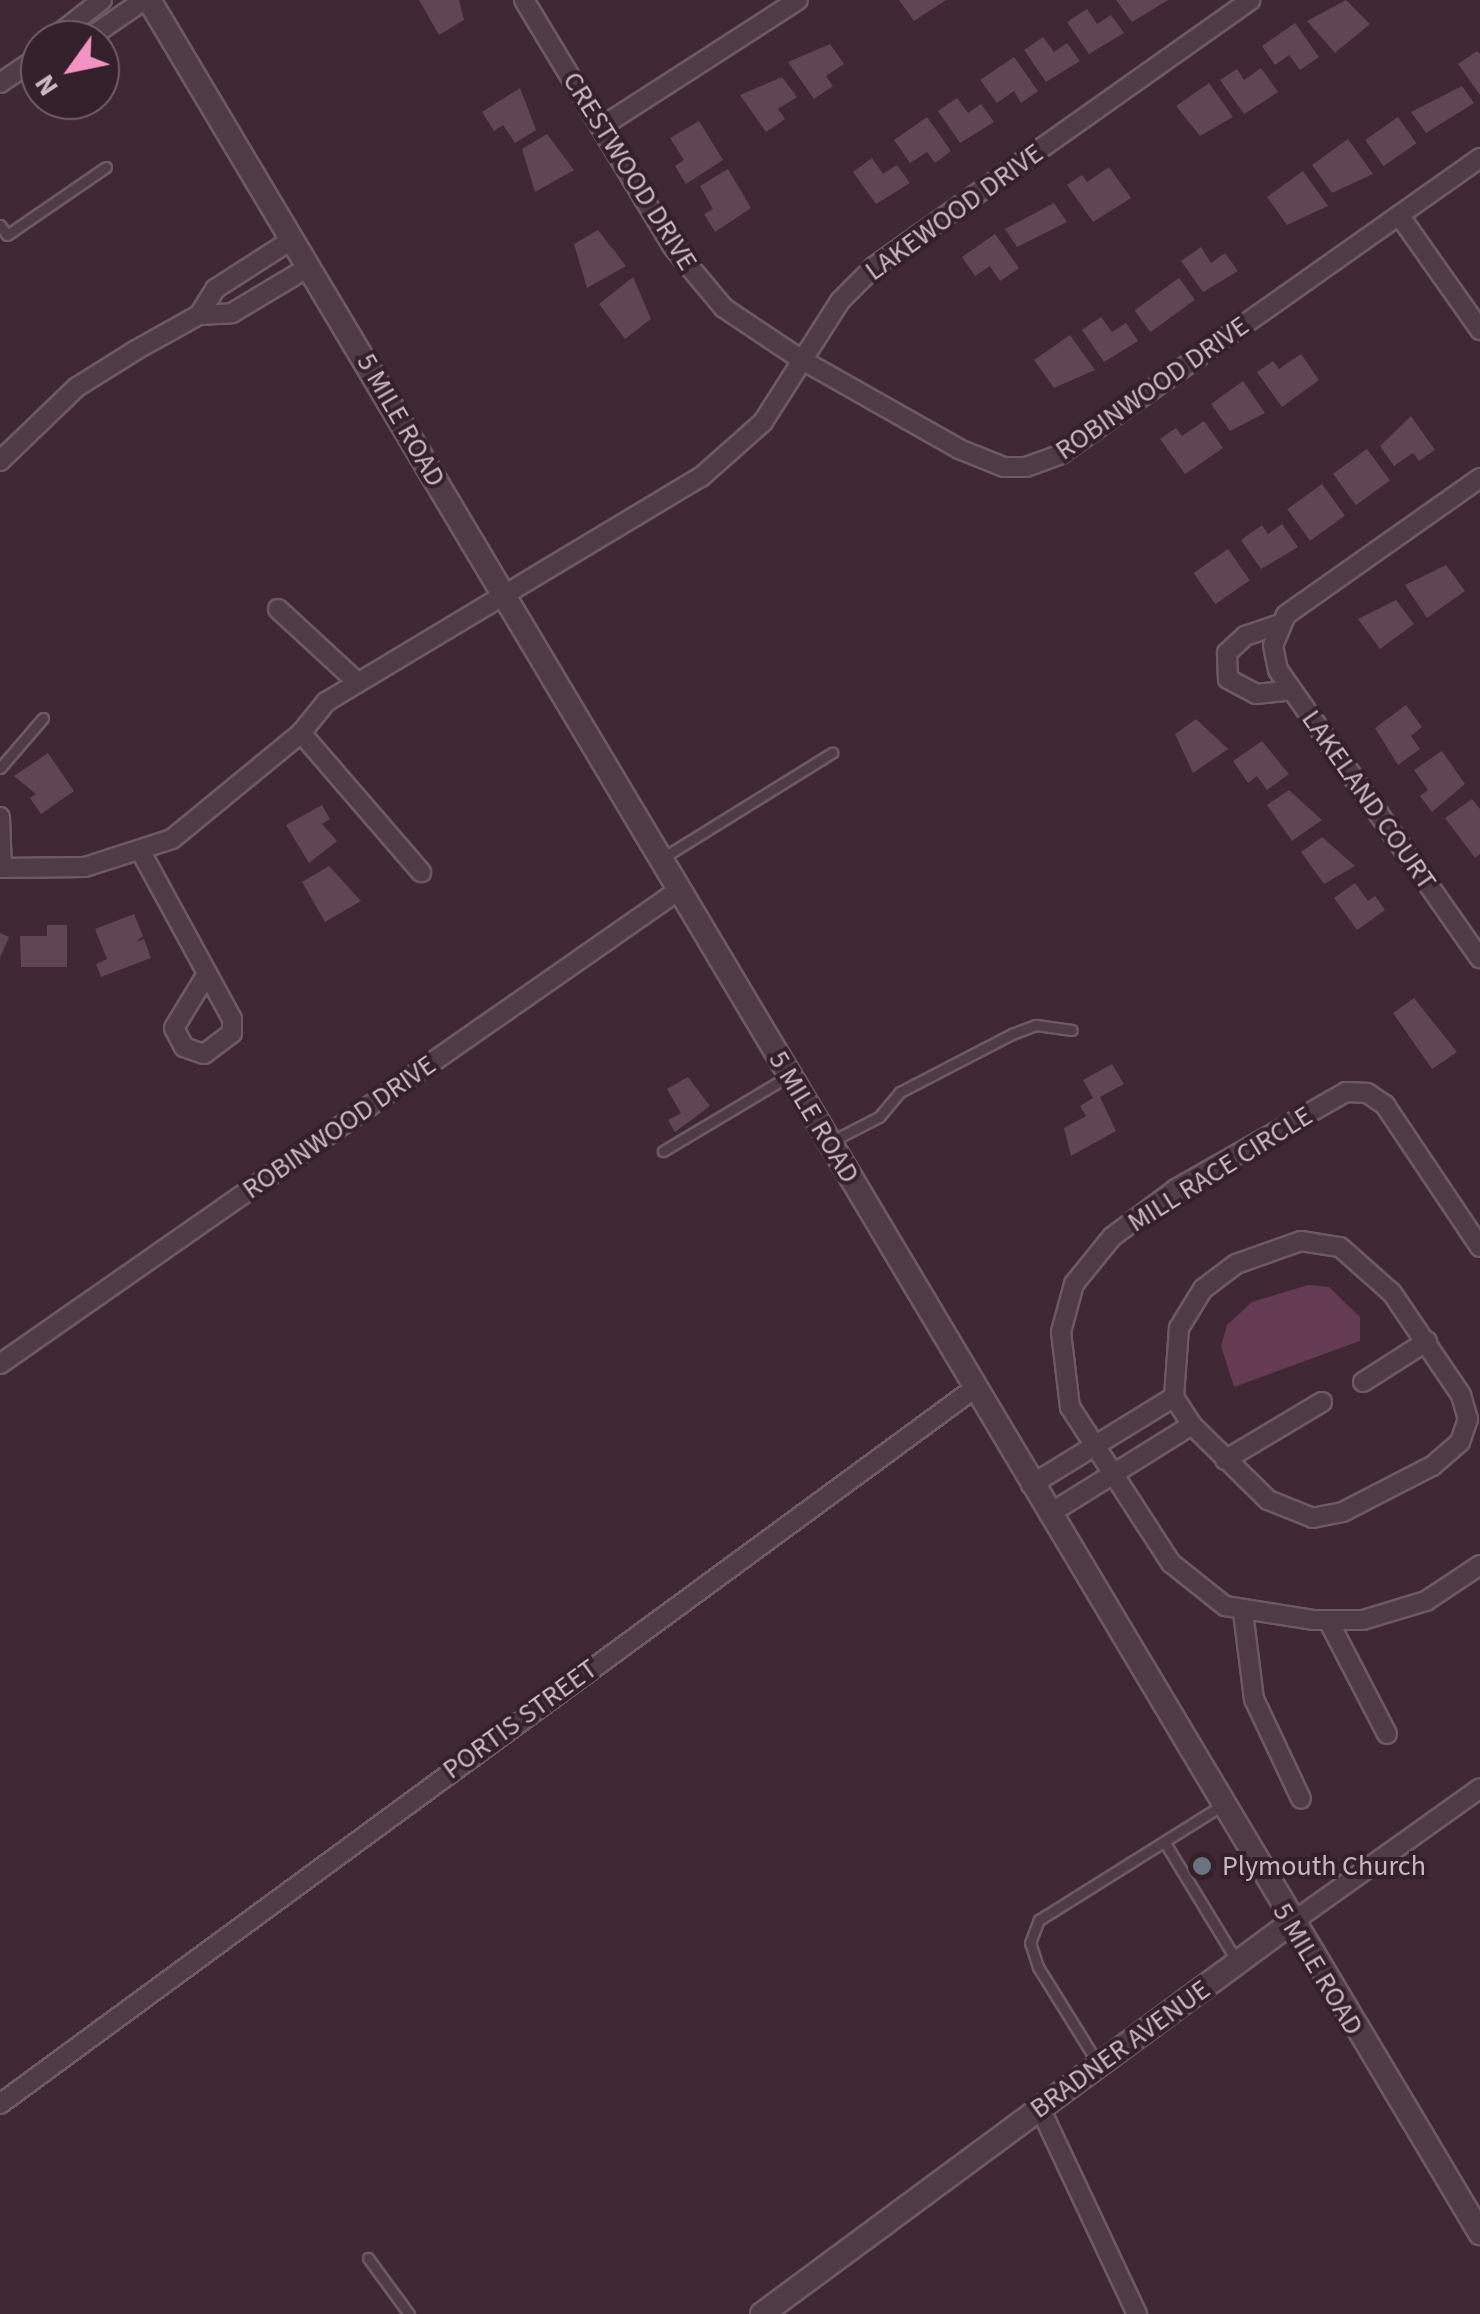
<!DOCTYPE html>
<html>
<head>
<meta charset="utf-8">
<style>
	body { margin:0 }
	#map { position:relative; width:1480px; height:2314px; overflow:hidden; background:#3f2734; font-family:"Source Sans 3",sans-serif }
	div>[style] { position:absolute }
	[style*='--x'] { left:calc(var(--x)*1px); top:calc(var(--y)*1px); width:calc(var(--w)*1px); rotate:calc(var(--a)*1deg) }
	.water>* { inset:0; background:#643b52 }
	.building>* { inset:0; background:#604654; transform-origin:0 0 }
	.roads { filter:drop-shadow(2px 0 #6c5964) drop-shadow(-2px 0 #6c5964) drop-shadow(0 2px #6c5964) drop-shadow(0 -2px #6c5964) }
	.service>* { height:9px; margin:-4.5px; padding:0 4.5px; transform-origin:4.5px; border-radius:4.5px; background:#4f3b46 }
	.minor>* { height:18px; margin:-9px; padding:0 9px; transform-origin:9px; border-radius:9px; background:#4f3b46 }
	.tertiary>* { height:22px; margin:-11px; padding:0 11px; transform-origin:11px; border-radius:11px; background:#4f3b46 }
	.dots>* { width:28px; height:28px; translate:-50% -50%; box-sizing:border-box; border:5px solid #34202b; border-radius:50% }
	span { translate:-50% -50%; white-space:nowrap; text-align:center; line-height:1.15; -webkit-text-stroke:8px #34202b; paint-order:stroke }
	.street-label { font-size:28px; color:#c9b7c1 }
	.poi-label { font-size:28px; color:#c9b7c1 }
	.left { translate:0 -50%; text-align:left }
	.north { position:absolute; left:20px; top:20px; width:100px; height:100px; box-sizing:border-box; background:#34202b; border:2px solid #705c67; border-radius:50%; rotate:237deg; font-size:28px; font-weight:700; line-height:40px; text-align:center; color:#c9b7c1 }
	.north::after { content:''; display:block; margin:auto; width:35px; height:45px; background:#f293c4; clip-path:polygon(50% 0,100% 100%,50% 72%,0 100%) }
</style>
</head>
<body>
<div id="map">
	<div class="water">
		<i style="clip-path:polygon(1308px 1285px,1329px 1287px,1360px 1317px,1360px 1341px,1234px 1387px,1221px 1346px,1227px 1325px,1252px 1302px)"></i>
	</div>
	<div class="building">
		<i style="clip-path:polygon(419px 0,459px 0,464px 20px,439px 35px)"></i>
		<i style="clip-path:polygon(899px 0,946px 0,914px 21px)"></i>
		<i style="clip-path:polygon(1116px 0,1168px 0,1132px 22px)"></i>
		<i style="clip-path:polygon(1346px 0,1370px 24px,1335px 53px,1307px 21px)"></i>
		<i style="clip-path:polygon(1087px 9px,1097px 24px,1111px 15px,1124px 33px,1089px 54px,1067px 22px)"></i>
		<i style="clip-path:polygon(1295px 23px,1319px 57px,1300px 70px,1289px 55px,1275px 65px,1262px 46px)"></i>
		<i style="clip-path:polygon(1043px 37px,1054px 52px,1067px 43px,1080px 61px,1046px 82px,1024px 50px)"></i>
		<i style="clip-path:polygon(830px 44px,844px 64px,826px 76px,833px 86px,814px 99px,788px 62px)"></i>
		<i style="clip-path:polygon(1477px 51px,1480px 54px,1480px 95px,1458px 64px)"></i>
		<i style="clip-path:polygon(1014px 57px,1038px 91px,1021px 103px,1014px 91px,997px 103px,980px 80px)"></i>
		<i style="clip-path:polygon(1261px 68px,1278px 92px,1244px 114px,1220px 80px,1237px 69px,1244px 80px)"></i>
		<i style="clip-path:polygon(782px 77px,797px 97px,778px 109px,785px 119px,766px 132px,740px 95px)"></i>
		<i style="clip-path:polygon(1209px 83px,1233px 117px,1200px 136px,1176px 106px)"></i>
		<i style="clip-path:polygon(1462px 86px,1474px 103px,1426px 133px,1411px 112px)"></i>
		<i style="clip-path:polygon(520px 88px,536px 130px,515px 143px,503px 125px,494px 131px,482px 112px)"></i>
		<i style="clip-path:polygon(957px 98px,968px 113px,981px 104px,994px 122px,960px 143px,938px 111px)"></i>
		<i style="clip-path:polygon(927px 117px,951px 151px,935px 163px,927px 152px,910px 163px,894px 140px)"></i>
		<i style="left:1398px;top:117px;width:32px;height:40px;rotate:55deg"></i>
		<i style="clip-path:polygon(699px 121px,723px 160px,686px 184px,675px 166px,684px 160px,670px 138px)"></i>
		<i style="clip-path:polygon(547px 134px,574px 170px,535px 192px,522px 149px)"></i>
		<i style="clip-path:polygon(1348px 139px,1373px 174px,1332px 193px,1312px 165px)"></i>
		<i style="clip-path:polygon(872px 158px,883px 174px,897px 165px,910px 183px,876px 204px,853px 172px)"></i>
		<i style="clip-path:polygon(1109px 167px,1131px 198px,1093px 222px,1067px 185px,1082px 175px,1087px 182px)"></i>
		<i style="clip-path:polygon(728px 169px,751px 208px,715px 232px,704px 214px,713px 209px,700px 186px)"></i>
		<i style="clip-path:polygon(1303px 171px,1328px 206px,1287px 225px,1267px 197px)"></i>
		<i style="clip-path:polygon(1054px 203px,1067px 222px,1017px 247px,1005px 229px)"></i>
		<i style="clip-path:polygon(598px 230px,626px 266px,587px 288px,574px 244px)"></i>
		<i style="clip-path:polygon(995px 234px,1019px 268px,1000px 281px,990px 266px,975px 276px,962px 257px)"></i>
		<i style="clip-path:polygon(1201px 247px,1211px 263px,1225px 253px,1238px 271px,1203px 292px,1181px 261px)"></i>
		<i style="clip-path:polygon(633px 277px,651px 319px,625px 339px,599px 304px)"></i>
		<i style="left:1179px;top:278px;width:27px;height:55px;rotate:54deg"></i>
		<i style="clip-path:polygon(1101px 317px,1112px 332px,1126px 323px,1138px 341px,1104px 362px,1082px 330px)"></i>
		<i style="clip-path:polygon(1070px 335px,1095px 370px,1054px 388px,1034px 360px)"></i>
		<i style="clip-path:polygon(1301px 354px,1319px 380px,1282px 407px,1257px 372px,1273px 361px,1279px 369px)"></i>
		<i style="clip-path:polygon(1243px 381px,1265px 413px,1230px 431px,1211px 404px)"></i>
		<i style="clip-path:polygon(1411px 416px,1435px 450px,1419px 461px,1413px 453px,1394px 466px,1380px 446px)"></i>
		<i style="clip-path:polygon(1204px 421px,1223px 448px,1185px 474px,1160px 439px,1176px 428px,1182px 436px)"></i>
		<i style="left:1367px;top:449px;width:39px;height:42px;rotate:54deg"></i>
		<i style="left:1322px;top:484px;width:39px;height:43px;rotate:54deg"></i>
		<i style="clip-path:polygon(1282px 524px,1298px 547px,1261px 569px,1241px 540px,1262px 525px,1268px 534px)"></i>
		<i style="left:1228px;top:549px;width:38px;height:42px;rotate:55deg"></i>
		<i style="clip-path:polygon(1446px 565px,1465px 591px,1427px 618px,1405px 585px)"></i>
		<i style="clip-path:polygon(1396px 600px,1414px 624px,1380px 649px,1358px 619px)"></i>
		<i style="clip-path:polygon(1406px 705px,1422px 727px,1411px 736px,1420px 749px,1398px 765px,1375px 728px)"></i>
		<i style="clip-path:polygon(1196px 719px,1228px 749px,1193px 773px,1175px 734px)"></i>
		<i style="clip-path:polygon(1262px 741px,1289px 774px,1267px 790px,1257px 776px,1248px 783px,1233px 761px)"></i>
		<i style="clip-path:polygon(1442px 751px,1465px 784px,1432px 812px,1420px 796px,1428px 790px,1414px 770px)"></i>
		<i style="clip-path:polygon(48px 753px,74px 791px,41px 814px,30px 798px,36px 794px,14px 776px)"></i>
		<i style="clip-path:polygon(1289px 790px,1322px 820px,1292px 841px,1267px 805px)"></i>
		<i style="clip-path:polygon(1472px 799px,1480px 809px,1480px 854px,1475px 858px,1445px 818px)"></i>
		<i style="clip-path:polygon(322px 805px,330px 819px,322px 824px,337px 841px,309px 863px,286px 825px)"></i>
		<i style="clip-path:polygon(1322px 837px,1355px 866px,1324px 884px,1301px 852px)"></i>
		<i style="clip-path:polygon(329px 866px,361px 901px,325px 922px,302px 882px)"></i>
		<i style="clip-path:polygon(1355px 883px,1368px 901px,1375px 896px,1385px 910px,1357px 930px,1334px 898px)"></i>
		<i style="clip-path:polygon(134px 914px,143px 936px,136px 942px,144px 939px,151px 958px,101px 977px,96px 964px,107px 959px,95px 929px)"></i>
		<i style="clip-path:polygon(47px 925px,67px 925px,67px 967px,21px 967px,20px 936px,47px 936px)"></i>
		<i style="left:0;top:933px;width:10px;height:35px;rotate:24deg"></i>
		<i style="clip-path:polygon(1414px 998px,1457px 1052px,1432px 1069px,1393px 1013px)"></i>
		<i style="clip-path:polygon(1112px 1064px,1124px 1084px,1100px 1097px,1116px 1131px,1071px 1156px,1064px 1128px,1086px 1116px,1080px 1106px,1093px 1098px,1083px 1080px)"></i>
		<i style="clip-path:polygon(688px 1077px,710px 1106px,675px 1132px,668px 1120px,681px 1113px,667px 1089px)"></i>
	</div>
	<div class="roads">
		<div class="service">
			<i style="--x:0;--y:225;--w:12;--a:55"></i>
			<i style="--x:7;--y:235;--w:120;--a:-34.5"></i>
			<i style="--x:0;--y:768;--w:66;--a:-49.3"></i>
			<i style="--x:664;--y:857;--w:198;--a:-31.8"></i>
			<i style="--x:832;--y:1141;--w:53;--a:-27.1"></i>
			<i style="--x:879;--y:1117;--w:33;--a:-50"></i>
			<i style="--x:900;--y:1092;--w:126;--a:-27.4"></i>
			<i style="--x:1012;--y:1034;--w:26;--a:-21"></i>
			<i style="--x:1036;--y:1025;--w:36;--a:8"></i>
			<i style="--x:663;--y:1151;--w:144;--a:-30.8"></i>
			<i style="--x:1165;--y:1843;--w:137;--a:58.7"></i>
			<i style="--x:1097;--y:2062;--w:112;--a:-121.8"></i>
			<i style="--x:1038;--y:1967;--w:25;--a:-108"></i>
			<i style="--x:1030;--y:1943;--w:25;--a:-69"></i>
			<i style="--x:1039;--y:1920;--w:215;--a:-32.1"></i>
			<i style="--x:368;--y:2258;--w:69;--a:53.8"></i>
		</div>
		<div class="minor">
			<i style="--x:524;--y:0;--w:288;--a:58.9"></i>
			<i style="--x:673;--y:247;--w:80;--a:50.1"></i>
			<i style="--x:724;--y:308;--w:94;--a:33.7"></i>
			<i style="--x:802;--y:360;--w:180;--a:29.5"></i>
			<i style="--x:959;--y:449;--w:48;--a:21.8"></i>
			<i style="--x:1004;--y:467;--w:22;--a:0"></i>
			<i style="--x:1026;--y:467;--w:37;--a:-20"></i>
			<i style="--x:1061;--y:454;--w:513;--a:-35.24"></i>
			<i style="--x:51;--y:40;--w:65;--a:-38.1"></i>
			<i style="--x:86;--y:40;--w:70;--a:-34.6"></i>
			<i style="--x:0;--y:83;--w:48;--a:-34"></i>
			<i style="--x:601;--y:127;--w:234;--a:-32.8"></i>
			<i style="--x:1399;--y:215;--w:141;--a:54.8"></i>
			<i style="--x:199;--y:315;--w:31;--a:-58"></i>
			<i style="--x:215;--y:289;--w:93;--a:-32.7"></i>
			<i style="--x:0;--y:461;--w:107;--a:-43.9"></i>
			<i style="--x:77;--y:387;--w:70;--a:-32.1"></i>
			<i style="--x:136;--y:350;--w:72;--a:-29.1"></i>
			<i style="--x:199;--y:315;--w:33;--a:-3"></i>
			<i style="--x:232;--y:313;--w:90;--a:-30.9"></i>
			<i style="--x:1480;--y:478;--w:237;--a:144.8"></i>
			<i style="--x:1286;--y:615;--w:33;--a:113"></i>
			<i style="--x:1273;--y:645;--w:25;--a:79"></i>
			<i style="--x:1278;--y:670;--w:352;--a:55"></i>
			<i style="--x:278;--y:609;--w:106;--a:42.7"></i>
			<i style="--x:1280;--y:624;--w:37;--a:161"></i>
			<i style="--x:1245;--y:636;--w:25;--a:137"></i>
			<i style="--x:1227;--y:653;--w:26;--a:88"></i>
			<i style="--x:1228;--y:679;--w:32;--a:28"></i>
			<i style="--x:1256;--y:694;--w:36;--a:-6"></i>
			<i style="--x:301;--y:733;--w:184;--a:49.2"></i>
			<i style="--x:0;--y:817;--w:51;--a:87.8"></i>
			<i style="--x:141;--y:852;--w:190;--a:61.4"></i>
			<i style="--x:232;--y:1019;--w:14;--a:90"></i>
			<i style="--x:232;--y:1033;--w:35;--a:143"></i>
			<i style="--x:204;--y:1054;--w:21;--a:-161"></i>
			<i style="--x:184;--y:1047;--w:21;--a:-118"></i>
			<i style="--x:174;--y:1028;--w:63;--a:-58.6"></i>
			<i style="--x:0;--y:868;--w:85;--a:-0.7"></i>
			<i style="--x:85;--y:867;--w:91;--a:-17.8"></i>
			<i style="--x:172;--y:839;--w:167;--a:-39.4"></i>
			<i style="--x:301;--y:733;--w:40;--a:-51"></i>
			<i style="--x:326;--y:702;--w:437;--a:-31"></i>
			<i style="--x:701;--y:477;--w:83;--a:-41.6"></i>
			<i style="--x:763;--y:422;--w:143;--a:-57.5"></i>
			<i style="--x:840;--y:301;--w:49;--a:-45"></i>
			<i style="--x:875;--y:266;--w:460;--a:-35.3"></i>
			<i style="--x:1301;--y:1241;--w:39;--a:9"></i>
			<i style="--x:1340;--y:1247;--w:69;--a:41.5"></i>
			<i style="--x:1392;--y:1293;--w:123;--a:55.9"></i>
			<i style="--x:1461;--y:1395;--w:25;--a:74"></i>
			<i style="--x:1468;--y:1419;--w:24;--a:109"></i>
			<i style="--x:1460;--y:1442;--w:37;--a:139"></i>
			<i style="--x:1432;--y:1466;--w:100;--a:152.7"></i>
			<i style="--x:1343;--y:1512;--w:31;--a:169"></i>
			<i style="--x:1313;--y:1518;--w:48;--a:-158.2"></i>
			<i style="--x:1268;--y:1500;--w:107;--a:-135.4"></i>
			<i style="--x:1192;--y:1425;--w:33;--a:-123"></i>
			<i style="--x:1174;--y:1397;--w:69;--a:-85.9"></i>
			<i style="--x:1179;--y:1328;--w:46;--a:-58.4"></i>
			<i style="--x:1203;--y:1289;--w:41;--a:-37.1"></i>
			<i style="--x:1236;--y:1264;--w:69;--a:-19.5"></i>
			<i style="--x:1480;--y:1247;--w:171;--a:-123.8"></i>
			<i style="--x:1385;--y:1105;--w:22;--a:-146"></i>
			<i style="--x:1367;--y:1093;--w:21;--a:-177"></i>
			<i style="--x:1346;--y:1092;--w:196;--a:150.3"></i>
			<i style="--x:1176;--y:1189;--w:80;--a:143.1"></i>
			<i style="--x:1112;--y:1237;--w:60;--a:129"></i>
			<i style="--x:1074;--y:1284;--w:50;--a:105.2"></i>
			<i style="--x:1061;--y:1332;--w:76;--a:83.2"></i>
			<i style="--x:1070;--y:1407;--w:186;--a:57.1"></i>
			<i style="--x:1171;--y:1563;--w:69;--a:38.5"></i>
			<i style="--x:1225;--y:1606;--w:89;--a:9"></i>
			<i style="--x:1313;--y:1620;--w:50;--a:0"></i>
			<i style="--x:1363;--y:1620;--w:66;--a:-16.8"></i>
			<i style="--x:1426;--y:1601;--w:65;--a:-33.7"></i>
			<i style="--x:0;--y:1364;--w:828;--a:-34.92"></i>
			<i style="--x:1363;--y:1382;--w:76;--a:-32.6"></i>
			<i style="--x:1225;--y:1460;--w:113;--a:-30.9"></i>
			<i style="--x:1031;--y:1485;--w:168;--a:-31.6"></i>
			<i style="--x:1049;--y:1514;--w:168;--a:-31.9"></i>
			<i style="--x:1243;--y:1612;--w:88;--a:82.8"></i>
			<i style="--x:1254;--y:1699;--w:110;--a:64.8"></i>
			<i style="--x:1329;--y:1622;--w:126;--a:62.6"></i>
			<i style="--x:1291;--y:1923;--w:232;--a:-35.5"></i>
			<i style="--x:0;--y:2104;--w:1210;--a:-36.29"></i>
			<i style="--x:1040;--y:2108;--w:228;--a:64.8"></i>
		</div>
		<div class="tertiary">
			<i style="--x:149;--y:0;--w:2600;--a:59.2"></i>
			<i style="--x:762;--y:2314;--w:658;--a:-36.47"></i>
		</div>
	</div>
	<div class="dots">
		<i style="left:1202px;top:1866px;background:#6b7280"></i>
	</div>
	<div class="street-label">
		<span style="left:630px;top:171px;rotate:58deg">CRESTWOOD DRIVE</span>
		<span style="left:954px;top:212px;rotate:-36deg">LAKEWOOD DRIVE</span>
		<span style="left:1152px;top:388px;rotate:-35deg">ROBINWOOD DRIVE</span>
		<span style="left:401px;top:420px;rotate:60deg">5 MILE ROAD</span>
		<span style="left:1369px;top:800px;rotate:55deg">LAKELAND COURT</span>
		<span style="left:814px;top:1117px;rotate:59deg">5 MILE ROAD</span>
		<span style="left:339px;top:1127px;rotate:-35deg">ROBINWOOD DRIVE</span>
		<span style="left:1220px;top:1169px;rotate:-32deg">MILL RACE CIRCLE</span>
		<span style="left:520px;top:1719px;rotate:-36deg">PORTIS STREET</span>
		<span style="left:1318px;top:1969px;rotate:59deg">5 MILE ROAD</span>
		<span style="left:1120px;top:2049px;rotate:-36deg">BRADNER AVENUE</span>
	</div>
	<div class="poi-label">
		<span class="left" style="left:1222px;top:1866px">Plymouth Church</span>
	</div>
	<div class="north">N</div>
</div>
</body>
</html>
